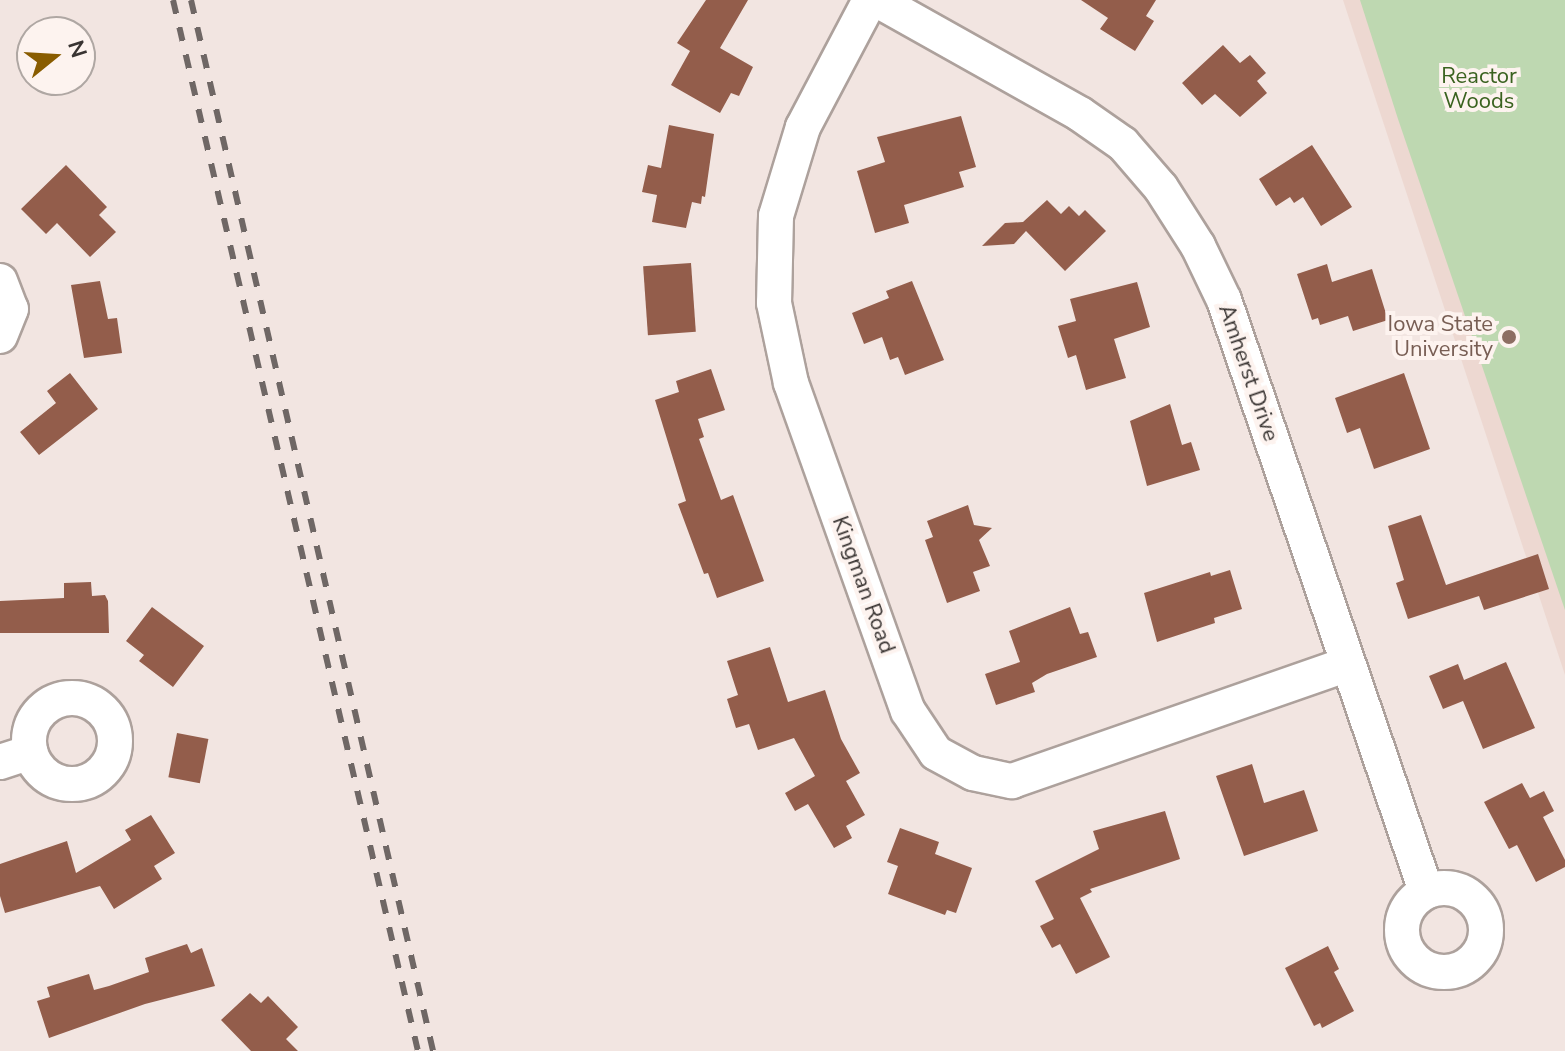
<!DOCTYPE html>
<html>
<head>
<meta charset="utf-8">
<style>
	body { margin:0 }
	#map { position:relative; width:1565px; height:1051px; overflow:hidden; background:#f2e5e1; font-family:"Nunito Sans",sans-serif }
	div>[style] { position:absolute }
	[style*='--x'] { left:calc(var(--x)*1px); top:calc(var(--y)*1px); width:calc(var(--w)*1px); rotate:calc(var(--a)*1deg) }
	.built>* { inset:0; background:#edd8d1 }
	.green>* { inset:0; background:#bed8b1 }
	.building>* { inset:0; background:#935d4b; transform-origin:0 0 }
	.roads { filter:drop-shadow(2px 0 #ada19c) drop-shadow(-2px 0 #ada19c) drop-shadow(0 2px #ada19c) drop-shadow(0 -2px #ada19c) }
	.minor>* { height:34px; margin:-17px; padding:0 17px; transform-origin:17px; border-radius:17px; background:#fff }
	.minor>.ring { margin:-17px; padding:0; box-sizing:content-box; background:none; border:34px solid #fff; border-radius:50% }
	.rail>* { height:6px; margin-top:-3px; transform-origin:0; background:repeating-linear-gradient(90deg,#6f6765 0 14px,transparent 0 28px) }
	.dots>* { width:22px; height:22px; translate:-50% -50%; box-sizing:border-box; border:4px solid #fdf3ef; border-radius:50% }
	span { translate:-50% -50%; white-space:nowrap; text-align:center; line-height:1.15; -webkit-text-stroke:8px #fdf3ef; paint-order:stroke }
	.park-label { font-size:22px; color:#3a621f }
	.education-label { font-size:22px; color:#785e54 }
	.right { translate:-100% -50%; text-align:right }
	.street-label { font-size:22px; color:#393432 }
	.north { position:absolute; left:16px; top:16px; width:80px; height:80px; box-sizing:border-box; background:#fdf3ef; border:2px solid #afa7a3; border-radius:50%; rotate:72deg; font-size:22px; font-weight:700; line-height:32px; text-align:center; color:#393432 }
	.north::after { content:''; display:block; margin:auto; width:28px; height:36px; background:#895c00; clip-path:polygon(50% 0,100% 100%,50% 72%,0 100%) }
</style>
</head>
<body>
<div id="map">
	<div class="built">
		<i style="clip-path:polygon(1343px 0,1565px 0,1565px 675px)"></i>
	</div>
	<div class="green">
		<i style="clip-path:polygon(1360px 0,1565px 0,1565px 610px,1398px 119px)"></i>
	</div>
	<div class="building">
		<i style="clip-path:polygon(706px 0,748px 0,720px 48px,753px 67px,739px 96px,731px 93px,720px 113px,671px 85px,690px 51px,677px 43px)"></i>
		<i style="clip-path:polygon(1081px 0,1156px 0,1146px 16px,1154px 21px,1135px 51px,1100px 29px,1108px 18px)"></i>
		<i style="clip-path:polygon(1223px 45px,1240px 63px,1250px 55px,1266px 73px,1257px 81px,1267px 93px,1240px 117px,1215px 94px,1202px 105px,1182px 83px)"></i>
		<i style="clip-path:polygon(961px 116px,976px 167px,959px 172px,964px 187px,904px 205px,909px 223px,875px 233px,857px 171px,885px 162px,877px 137px)"></i>
		<i style="clip-path:polygon(669px 125px,714px 134px,705px 197px,702px 196px,701px 204px,692px 202px,686px 228px,652px 222px,657px 195px,642px 192px,648px 165px,661px 168px)"></i>
		<i style="clip-path:polygon(1312px 145px,1352px 207px,1321px 226px,1303px 197px,1294px 203px,1290px 197px,1276px 206px,1259px 179px)"></i>
		<i style="clip-path:polygon(66px 165px,107px 207px,99px 215px,116px 232px,90px 257px,57px 223px,46px 234px,21px 209px)"></i>
		<i style="clip-path:polygon(1047px 200px,1061px 214px,1069px 206px,1079px 216px,1085px 210px,1106px 231px,1065px 271px,1026px 231px,1014px 244px,982px 246px,1005px 223px,1023px 222px)"></i>
		<i style="left:691px;top:263px;width:69px;height:48px;rotate:86deg"></i>
		<i style="clip-path:polygon(1327px 264px,1332px 282px,1372px 269px,1388px 320px,1353px 331px,1348px 316px,1320px 325px,1318px 318px,1312px 320px,1297px 274px)"></i>
		<i style="clip-path:polygon(100px 281px,108px 319px,117px 318px,122px 353px,84px 358px,71px 285px)"></i>
		<i style="clip-path:polygon(912px 281px,944px 360px,905px 375px,898px 357px,890px 360px,882px 337px,864px 344px,852px 313px,889px 298px,886px 291px)"></i>
		<i style="clip-path:polygon(1137px 282px,1150px 327px,1114px 339px,1126px 378px,1086px 390px,1076px 355px,1068px 358px,1058px 326px,1076px 321px,1070px 299px)"></i>
		<i style="clip-path:polygon(711px 369px,725px 410px,698px 419px,704px 437px,699px 439px,721px 500px,733px 495px,764px 581px,717px 598px,708px 573px,704px 574px,678px 504px,686px 501px,655px 400px,679px 392px,676px 381px)"></i>
		<i style="clip-path:polygon(70px 373px,98px 409px,39px 455px,20px 432px,56px 403px,47px 391px)"></i>
		<i style="clip-path:polygon(1404px 373px,1430px 449px,1374px 469px,1360px 428px,1347px 433px,1335px 398px)"></i>
		<i style="clip-path:polygon(1170px 404px,1182px 445px,1191px 442px,1200px 470px,1147px 486px,1130px 421px)"></i>
		<i style="clip-path:polygon(968px 505px,974px 525px,992px 528px,979px 540px,990px 566px,973px 572px,980px 591px,947px 603px,925px 540px,933px 537px,927px 521px)"></i>
		<i style="clip-path:polygon(1421px 515px,1446px 585px,1538px 554px,1549px 589px,1484px 610px,1479px 596px,1408px 619px,1396px 583px,1404px 580px,1388px 526px)"></i>
		<i style="clip-path:polygon(1230px 570px,1242px 609px,1214px 618px,1215px 623px,1157px 642px,1144px 593px,1210px 572px,1211px 576px)"></i>
		<i style="clip-path:polygon(91px 582px,92px 596px,105px 595px,108px 601px,109px 633px,0 633px,0 601px,64px 598px,64px 583px)"></i>
		<i style="clip-path:polygon(152px 607px,204px 646px,173px 687px,139px 661px,144px 655px,126px 641px)"></i>
		<i style="clip-path:polygon(1070px 607px,1080px 634px,1088px 632px,1097px 657px,1047px 674px,1032px 683px,1035px 692px,996px 705px,985px 674px,1020px 662px,1009px 631px)"></i>
		<i style="clip-path:polygon(770px 647px,788px 702px,825px 690px,841px 739px,860px 773px,846px 781px,865px 815px,846px 826px,852px 838px,834px 848px,808px 804px,795px 811px,785px 793px,815px 776px,794px 738px,758px 750px,749px 724px,736px 728px,727px 699px,738px 695px,727px 661px)"></i>
		<i style="clip-path:polygon(1506px 662px,1535px 728px,1483px 749px,1463px 701px,1443px 709px,1429px 676px,1458px 664px,1464px 680px)"></i>
		<i style="left:177px;top:733px;width:32px;height:45px;rotate:11deg"></i>
		<i style="clip-path:polygon(1252px 764px,1264px 803px,1304px 790px,1318px 831px,1244px 856px,1216px 776px)"></i>
		<i style="clip-path:polygon(1522px 783px,1530px 798px,1544px 791px,1554px 811px,1543px 817px,1565px 860px,1565px 867px,1536px 882px,1517px 845px,1509px 849px,1484px 802px)"></i>
		<i style="clip-path:polygon(1165px 811px,1180px 859px,1090px 889px,1092px 892px,1080px 898px,1110px 957px,1076px 974px,1060px 944px,1052px 948px,1040px 926px,1054px 919px,1035px 881px,1099px 849px,1093px 831px)"></i>
		<i style="clip-path:polygon(151px 815px,175px 853px,154px 866px,162px 879px,114px 909px,100px 886px,5px 913px,0 896px,0 864px,67px 841px,76px 873px,131px 840px,125px 830px)"></i>
		<i style="clip-path:polygon(900px 828px,939px 842px,935px 854px,972px 868px,956px 913px,947px 910px,945px 915px,888px 894px,898px 866px,887px 862px)"></i>
		<i style="clip-path:polygon(187px 944px,191px 953px,202px 948px,215px 986px,145px 1004px,49px 1038px,37px 1001px,50px 997px,47px 987px,89px 974px,94px 990px,109px 986px,149px 972px,145px 958px)"></i>
		<i style="clip-path:polygon(1328px 946px,1339px 969px,1334px 972px,1354px 1011px,1322px 1028px,1320px 1023px,1314px 1026px,1285px 968px)"></i>
		<i style="clip-path:polygon(250px 993px,261px 1003px,268px 996px,298px 1027px,286px 1039px,298px 1051px,251px 1051px,221px 1020px)"></i>
	</div>
	<div class="roads">
		<div class="minor">
			<i style="--x:870;--y:0;--w:144;--a:117.8"></i>
			<i style="--x:803;--y:127;--w:93;--a:106.9"></i>
			<i style="--x:776;--y:216;--w:87;--a:91.3"></i>
			<i style="--x:774;--y:303;--w:82;--a:78"></i>
			<i style="--x:791;--y:383;--w:348;--a:70.4"></i>
			<i style="--x:908;--y:711;--w:50;--a:56.3"></i>
			<i style="--x:936;--y:753;--w:42;--a:28.4"></i>
			<i style="--x:973;--y:773;--w:40;--a:12"></i>
			<i style="--x:1012;--y:781;--w:354;--a:-19.2"></i>
			<i style="--x:877;--y:0;--w:233;--a:29.3"></i>
			<i style="--x:1080;--y:114;--w:52;--a:34.9"></i>
			<i style="--x:1123;--y:144;--w:58;--a:49.2"></i>
			<i style="--x:1161;--y:188;--w:69;--a:57.5"></i>
			<i style="--x:1198;--y:246;--w:60;--a:64.3"></i>
			<i style="--x:1224;--y:300;--w:625;--a:71.13"></i>
			<i style="--x:0;--y:281;--w:30;--a:69"></i>
			<i style="--x:11;--y:309;--w:29;--a:112"></i>
			<i class="ring" style="left:29px;top:698px;width:52px;height:52px"></i>
			<i style="--x:0;--y:762;--w:32;--a:-18"></i>
			<i class="ring" style="left:1402px;top:888px;width:50px;height:50px"></i>
		</div>
	</div>
	<div class="rail">
		<i style="--x:173;--y:0;--w:1079;--a:76.88"></i>
		<i style="--x:191;--y:0;--w:1079;--a:77.03"></i>
	</div>
	<div class="dots">
		<i style="left:1509px;top:337px;background:#8d6e63"></i>
	</div>
	<div class="park-label">
		<span style="left:1479px;top:89px">Reactor<br>Woods</span>
	</div>
	<div class="education-label">
		<span class="right" style="left:1493px;top:337px">Iowa State<br>University</span>
	</div>
	<div class="street-label">
		<span style="left:1248px;top:373px;rotate:71deg">Amherst Drive</span>
		<span style="left:863px;top:585px;rotate:70deg">Kingman Road</span>
	</div>
	<div class="north">N</div>
</div>
</body>
</html>
